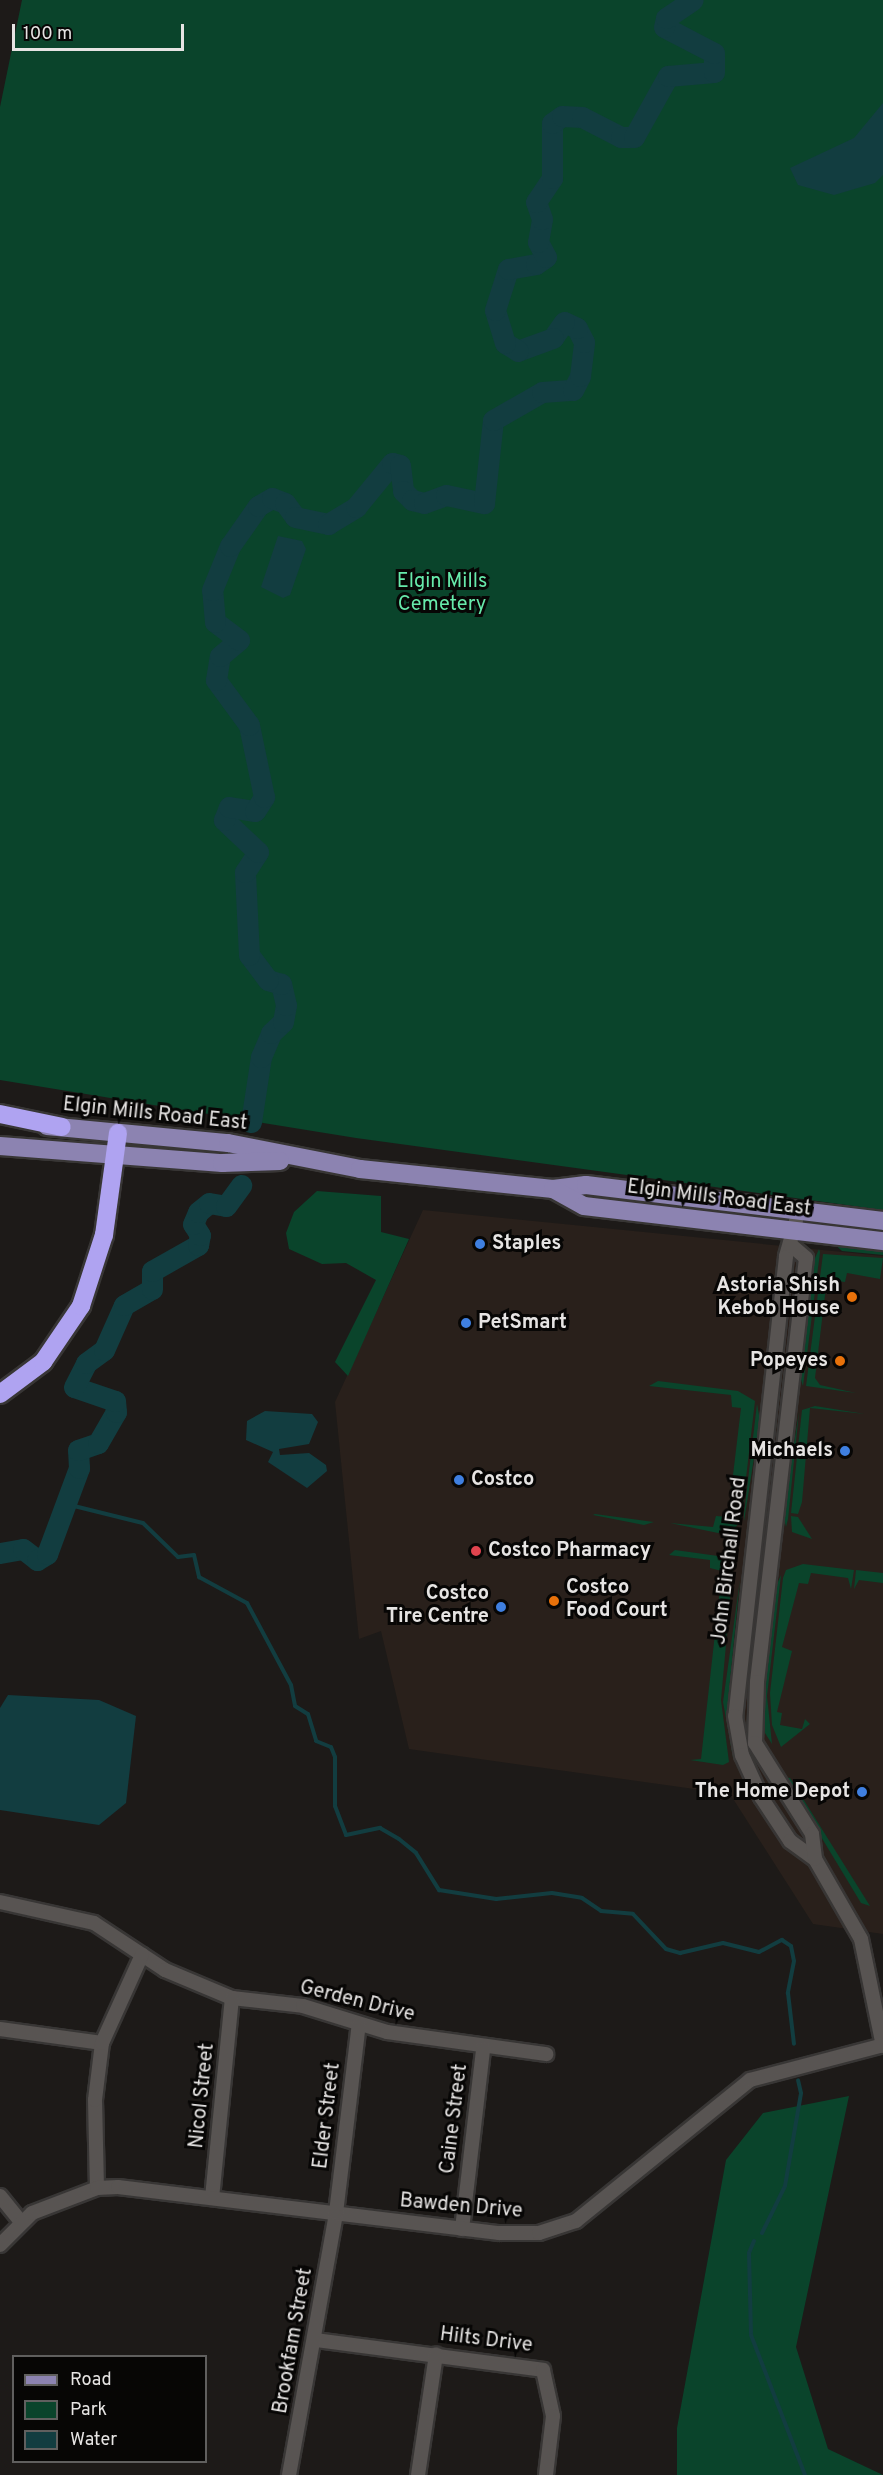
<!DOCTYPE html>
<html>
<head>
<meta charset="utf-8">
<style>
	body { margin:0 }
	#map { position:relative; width:883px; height:2475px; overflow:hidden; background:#1d1a18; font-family:Overpass,sans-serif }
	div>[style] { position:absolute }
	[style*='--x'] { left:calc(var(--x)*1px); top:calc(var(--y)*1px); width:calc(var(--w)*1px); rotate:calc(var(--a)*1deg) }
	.built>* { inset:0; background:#29201b }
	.green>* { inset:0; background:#0a442b }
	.water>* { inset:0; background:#123d40 }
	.stream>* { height:4px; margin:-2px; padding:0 2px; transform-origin:2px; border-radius:2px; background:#123d40 }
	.river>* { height:21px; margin:-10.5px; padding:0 10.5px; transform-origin:10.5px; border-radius:10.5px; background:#123d40 }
	.roads { filter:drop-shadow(2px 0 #383635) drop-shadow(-2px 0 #383635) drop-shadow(0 2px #383635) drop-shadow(0 -2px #383635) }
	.minor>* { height:14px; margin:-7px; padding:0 7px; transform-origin:7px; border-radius:7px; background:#585452 }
	.major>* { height:18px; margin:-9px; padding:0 9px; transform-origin:9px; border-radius:9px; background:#8c83b1 }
	.highway>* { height:18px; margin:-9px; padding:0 9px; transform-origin:9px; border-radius:9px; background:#afa3f1 }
	.dots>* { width:16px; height:16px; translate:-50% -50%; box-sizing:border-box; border:3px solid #070605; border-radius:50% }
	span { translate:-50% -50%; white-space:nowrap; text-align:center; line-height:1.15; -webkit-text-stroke:6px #070605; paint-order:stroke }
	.park-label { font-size:20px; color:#67eaab }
	.street-label { font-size:20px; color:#e6e4e3 }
	.poi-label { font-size:20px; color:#e6e4e3; font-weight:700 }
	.left { translate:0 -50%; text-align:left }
	.right { translate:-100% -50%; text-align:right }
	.legend { position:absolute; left:12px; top:2355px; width:195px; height:108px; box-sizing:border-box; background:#070605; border:2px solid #605f5e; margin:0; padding:8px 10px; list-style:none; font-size:18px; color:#e6e4e3 }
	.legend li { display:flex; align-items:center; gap:12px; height:30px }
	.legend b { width:30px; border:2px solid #605f5e }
	.scale { position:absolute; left:12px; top:24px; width:172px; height:27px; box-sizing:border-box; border:3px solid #e6e4e3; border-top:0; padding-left:8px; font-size:18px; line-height:21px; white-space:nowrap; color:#e6e4e3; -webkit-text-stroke:4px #070605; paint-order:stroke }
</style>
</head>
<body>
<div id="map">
	<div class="built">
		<i style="clip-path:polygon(423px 1210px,883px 1256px,883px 1934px,813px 1924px,730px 1794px,409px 1749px,381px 1631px,359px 1639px,335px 1402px)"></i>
	</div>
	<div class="green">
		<i style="clip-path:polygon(22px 0,883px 0,883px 1210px,356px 1138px,0 1080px,0 107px)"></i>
		<i style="clip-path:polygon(317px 1191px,381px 1196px,381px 1232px,409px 1239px,348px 1376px,335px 1362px,376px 1280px,346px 1263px,322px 1264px,289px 1249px,286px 1233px,294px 1212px)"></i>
		<i style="clip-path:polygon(831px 1241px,883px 1245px,883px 1255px,842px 1251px)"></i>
		<i style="clip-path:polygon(819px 1249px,820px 1252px,803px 1386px,799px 1374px,812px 1265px)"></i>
		<i style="clip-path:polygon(823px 1254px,883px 1258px,880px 1279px,847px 1273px,845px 1282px,829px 1280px,825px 1295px,815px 1378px,820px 1385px,856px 1393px,806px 1386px)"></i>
		<i style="clip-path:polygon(658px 1381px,738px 1391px,755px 1401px,741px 1521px,733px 1530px,718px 1533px,670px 1523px,713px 1527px,716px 1516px,728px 1517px,741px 1408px,732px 1407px,731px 1395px,649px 1386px)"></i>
		<i style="clip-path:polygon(757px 1404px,760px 1420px,744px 1521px,744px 1514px)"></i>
		<i style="clip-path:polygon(815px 1406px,865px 1414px,810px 1408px,802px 1502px,798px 1514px,791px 1513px,802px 1410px)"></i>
		<i style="clip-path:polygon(799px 1412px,788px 1519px,786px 1527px,783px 1512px)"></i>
		<i style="clip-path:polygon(593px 1515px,595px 1514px,654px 1522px,644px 1525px)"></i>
		<i style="clip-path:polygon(791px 1516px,798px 1517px,812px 1539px,792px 1532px)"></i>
		<i style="clip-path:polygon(675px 1550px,718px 1556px,733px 1567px,721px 1700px,729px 1762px,723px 1765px,690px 1760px,701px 1759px,722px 1571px,710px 1568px,710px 1560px,669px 1555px)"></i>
		<i style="clip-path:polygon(803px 1564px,854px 1570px,851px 1589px,848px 1578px,811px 1573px,808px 1584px,799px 1583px,782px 1647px,792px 1651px,777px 1712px,782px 1713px,780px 1725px,802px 1729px,805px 1719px,810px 1724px,781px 1747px,772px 1725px,770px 1693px,783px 1578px,786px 1570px)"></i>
		<i style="clip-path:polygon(856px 1570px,883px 1573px,883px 1583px,859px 1580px,854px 1589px)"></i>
		<i style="clip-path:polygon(781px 1575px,767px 1696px,772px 1744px,765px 1733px,762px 1693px,773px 1593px)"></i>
		<i style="clip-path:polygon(740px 1580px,728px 1701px,733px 1758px,723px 1702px)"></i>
		<i style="clip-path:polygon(785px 1777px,790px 1778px,870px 1906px,861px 1903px)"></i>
		<i style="clip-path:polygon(849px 2096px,796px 2347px,828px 2449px,883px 2475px,677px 2475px,677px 2428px,726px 2160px,763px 2113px)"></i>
	</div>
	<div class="water">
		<i style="clip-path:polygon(883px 103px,883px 175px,875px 183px,834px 195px,798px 185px,790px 168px,854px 138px)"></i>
		<i style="clip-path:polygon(278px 536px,302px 541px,306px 549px,290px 595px,283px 598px,261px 587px)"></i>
		<i style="clip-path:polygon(258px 1068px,259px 1099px,252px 1122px,245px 1115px)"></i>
		<i style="clip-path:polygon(265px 1411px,312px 1414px,318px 1422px,309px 1444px,279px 1449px,280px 1455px,309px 1453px,326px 1465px,327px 1471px,307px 1488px,268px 1462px,273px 1452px,246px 1440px,247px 1421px)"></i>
		<i style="clip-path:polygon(8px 1695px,99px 1700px,136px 1716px,126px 1803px,99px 1825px,0 1810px,0 1708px)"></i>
	</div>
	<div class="stream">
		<i style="--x:66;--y:1504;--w:79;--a:13.9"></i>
		<i style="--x:143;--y:1523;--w:49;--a:44.2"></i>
		<i style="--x:178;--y:1557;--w:16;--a:-7"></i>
		<i style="--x:194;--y:1555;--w:23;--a:77"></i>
		<i style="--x:199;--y:1577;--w:55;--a:28.4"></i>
		<i style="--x:247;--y:1603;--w:93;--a:61.8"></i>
		<i style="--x:291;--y:1685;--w:21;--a:79"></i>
		<i style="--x:295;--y:1706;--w:15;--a:32"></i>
		<i style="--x:308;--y:1714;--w:28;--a:73"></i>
		<i style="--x:316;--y:1741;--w:16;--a:22"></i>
		<i style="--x:331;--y:1747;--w:11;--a:68"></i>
		<i style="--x:335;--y:1757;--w:49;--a:90"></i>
		<i style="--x:335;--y:1806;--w:31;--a:69"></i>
		<i style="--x:346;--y:1835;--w:35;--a:-12"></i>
		<i style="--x:380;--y:1828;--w:22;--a:30"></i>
		<i style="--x:399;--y:1839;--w:22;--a:39"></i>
		<i style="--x:416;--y:1853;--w:44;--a:58.1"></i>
		<i style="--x:439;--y:1890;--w:58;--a:9"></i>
		<i style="--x:496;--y:1899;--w:56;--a:-6.1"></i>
		<i style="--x:552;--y:1893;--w:30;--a:9"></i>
		<i style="--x:582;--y:1898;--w:23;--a:34"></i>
		<i style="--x:601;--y:1911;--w:32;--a:5"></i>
		<i style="--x:633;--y:1914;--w:48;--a:46.7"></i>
		<i style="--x:666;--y:1949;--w:15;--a:16"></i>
		<i style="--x:680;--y:1953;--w:44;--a:-13.1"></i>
		<i style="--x:723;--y:1943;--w:37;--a:14"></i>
		<i style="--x:759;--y:1952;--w:26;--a:-28"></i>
		<i style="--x:782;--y:1940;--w:11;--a:34"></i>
		<i style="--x:791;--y:1946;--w:15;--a:79"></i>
		<i style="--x:794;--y:1961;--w:33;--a:101"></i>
		<i style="--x:788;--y:1993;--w:51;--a:83.3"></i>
		<i style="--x:762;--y:2233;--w:52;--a:-63.9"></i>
		<i style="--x:785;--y:2186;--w:94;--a:-80.2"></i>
		<i style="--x:801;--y:2093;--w:13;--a:-103"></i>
		<i style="--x:754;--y:2241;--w:13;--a:113"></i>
		<i style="--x:749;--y:2253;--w:82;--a:88.6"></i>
		<i style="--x:751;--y:2335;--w:150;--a:68.9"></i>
	</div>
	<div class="river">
		<i style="--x:251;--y:1122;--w:66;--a:-81.3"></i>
		<i style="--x:261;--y:1057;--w:26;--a:-67"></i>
		<i style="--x:271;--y:1033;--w:16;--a:-43"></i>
		<i style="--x:283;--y:1022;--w:17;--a:-80"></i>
		<i style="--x:286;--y:1005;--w:22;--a:-103"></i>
		<i style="--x:281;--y:984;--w:14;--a:-163"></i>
		<i style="--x:268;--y:980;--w:31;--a:-127"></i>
		<i style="--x:249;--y:955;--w:83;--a:-92.8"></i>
		<i style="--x:245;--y:872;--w:24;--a:-57"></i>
		<i style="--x:258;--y:852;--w:47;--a:-136.7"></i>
		<i style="--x:224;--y:820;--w:14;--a:-69"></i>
		<i style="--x:229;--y:807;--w:26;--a:9"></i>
		<i style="--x:255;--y:811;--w:17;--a:-57"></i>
		<i style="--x:264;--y:797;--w:74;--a:-101.8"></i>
		<i style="--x:249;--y:725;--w:56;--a:-126.3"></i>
		<i style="--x:216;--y:680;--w:24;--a:-81"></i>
		<i style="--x:220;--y:656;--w:25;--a:-40"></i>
		<i style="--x:239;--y:640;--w:30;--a:-143"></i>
		<i style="--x:215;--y:622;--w:32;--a:-95"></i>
		<i style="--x:212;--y:590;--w:48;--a:-67.8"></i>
		<i style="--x:230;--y:546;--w:49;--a:-55"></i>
		<i style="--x:258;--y:506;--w:16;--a:-30"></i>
		<i style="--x:272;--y:498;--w:14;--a:21"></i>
		<i style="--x:285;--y:503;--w:17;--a:54"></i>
		<i style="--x:295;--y:517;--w:34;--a:12"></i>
		<i style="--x:328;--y:524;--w:33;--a:-31"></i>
		<i style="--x:356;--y:507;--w:57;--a:-50.7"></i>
		<i style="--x:392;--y:463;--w:8;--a:14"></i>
		<i style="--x:400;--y:465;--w:26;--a:83"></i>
		<i style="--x:403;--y:491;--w:13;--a:45"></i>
		<i style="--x:412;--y:500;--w:12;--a:14"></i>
		<i style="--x:424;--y:503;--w:23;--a:-20"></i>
		<i style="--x:446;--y:495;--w:39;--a:12"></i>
		<i style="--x:484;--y:503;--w:83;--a:-83.8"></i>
		<i style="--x:493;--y:420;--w:56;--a:-29.7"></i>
		<i style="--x:542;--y:392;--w:31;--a:-4"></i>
		<i style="--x:573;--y:390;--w:16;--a:-63"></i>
		<i style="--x:580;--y:376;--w:34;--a:-83"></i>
		<i style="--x:584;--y:342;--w:16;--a:-117"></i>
		<i style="--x:577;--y:328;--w:14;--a:-155"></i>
		<i style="--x:564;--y:322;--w:19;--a:125"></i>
		<i style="--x:553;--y:338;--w:37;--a:160"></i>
		<i style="--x:518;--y:351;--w:15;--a:-148"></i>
		<i style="--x:505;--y:343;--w:34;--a:-107"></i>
		<i style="--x:495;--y:310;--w:43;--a:-72.4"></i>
		<i style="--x:508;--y:269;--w:28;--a:-10"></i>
		<i style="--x:536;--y:264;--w:12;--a:-35"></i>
		<i style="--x:546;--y:257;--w:17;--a:-118"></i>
		<i style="--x:538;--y:242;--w:23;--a:-80"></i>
		<i style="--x:542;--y:219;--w:18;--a:-109"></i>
		<i style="--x:536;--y:202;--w:29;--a:-56"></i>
		<i style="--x:552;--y:178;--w:55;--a:-90"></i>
		<i style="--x:552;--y:123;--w:12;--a:-35"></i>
		<i style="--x:562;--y:116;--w:20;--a:3"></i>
		<i style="--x:582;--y:117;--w:44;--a:27.1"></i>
		<i style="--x:621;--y:137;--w:13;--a:0"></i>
		<i style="--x:634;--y:137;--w:70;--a:-60.9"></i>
		<i style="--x:668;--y:76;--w:46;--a:-5"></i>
		<i style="--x:714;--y:72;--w:19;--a:-90"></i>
		<i style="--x:714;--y:53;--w:56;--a:-152.5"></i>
		<i style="--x:664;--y:27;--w:9;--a:-77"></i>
		<i style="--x:666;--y:18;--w:32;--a:-34"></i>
		<i style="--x:0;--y:1553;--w:23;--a:-10"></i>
		<i style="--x:23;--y:1549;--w:18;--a:38"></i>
		<i style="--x:37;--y:1560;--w:12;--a:-31"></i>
		<i style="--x:47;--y:1554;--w:92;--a:-69.6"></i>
		<i style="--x:79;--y:1468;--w:18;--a:-93"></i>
		<i style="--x:78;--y:1450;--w:21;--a:-19"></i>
		<i style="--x:98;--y:1443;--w:36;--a:-60"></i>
		<i style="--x:116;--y:1412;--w:11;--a:-95"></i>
		<i style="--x:115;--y:1401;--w:43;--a:-161.1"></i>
		<i style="--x:74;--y:1387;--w:27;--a:-63"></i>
		<i style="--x:86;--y:1363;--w:22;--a:-36"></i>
		<i style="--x:104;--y:1350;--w:49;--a:-66"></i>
		<i style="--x:124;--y:1305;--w:32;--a:-30"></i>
		<i style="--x:152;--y:1289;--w:18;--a:-90"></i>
		<i style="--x:152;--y:1271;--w:53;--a:-29.5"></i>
		<i style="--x:198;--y:1245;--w:10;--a:-79"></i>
		<i style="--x:200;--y:1235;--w:13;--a:-122"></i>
		<i style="--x:193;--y:1224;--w:13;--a:-67"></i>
		<i style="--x:198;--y:1212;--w:14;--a:-39"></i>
		<i style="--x:209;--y:1203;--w:17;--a:10"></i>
		<i style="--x:226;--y:1206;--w:26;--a:-54"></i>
	</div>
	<div class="roads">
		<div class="minor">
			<i style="--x:796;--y:1221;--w:37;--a:106"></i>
			<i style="--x:786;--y:1257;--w:462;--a:96.3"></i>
			<i style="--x:735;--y:1716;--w:40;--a:80"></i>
			<i style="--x:742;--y:1755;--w:46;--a:65.7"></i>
			<i style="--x:761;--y:1797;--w:53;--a:56.6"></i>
			<i style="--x:790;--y:1841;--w:31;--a:36"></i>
			<i style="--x:815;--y:1859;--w:92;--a:60.1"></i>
			<i style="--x:861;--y:1939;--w:109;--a:78.4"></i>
			<i style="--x:791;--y:1245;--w:20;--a:41"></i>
			<i style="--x:806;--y:1258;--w:427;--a:96.6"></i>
			<i style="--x:757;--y:1682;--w:61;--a:91.9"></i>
			<i style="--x:755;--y:1743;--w:107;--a:57.9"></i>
			<i style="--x:812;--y:1834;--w:25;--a:83"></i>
			<i style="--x:0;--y:1902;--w:96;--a:12.6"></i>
			<i style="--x:94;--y:1923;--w:85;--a:33.5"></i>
			<i style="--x:165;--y:1970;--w:73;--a:22.7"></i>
			<i style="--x:232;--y:1998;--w:71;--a:6.4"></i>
			<i style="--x:303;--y:2006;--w:88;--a:17.2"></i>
			<i style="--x:387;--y:2032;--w:161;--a:7.9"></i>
			<i style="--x:0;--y:2029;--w:103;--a:7.8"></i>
			<i style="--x:97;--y:2188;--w:88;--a:-91.3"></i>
			<i style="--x:95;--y:2100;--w:57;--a:-83"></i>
			<i style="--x:102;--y:2043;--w:97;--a:-65.6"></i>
			<i style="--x:0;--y:2196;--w:33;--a:51"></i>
			<i style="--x:212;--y:2198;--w:201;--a:-84.3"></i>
			<i style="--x:462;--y:2229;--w:181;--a:-83.3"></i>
			<i style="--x:0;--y:2245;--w:45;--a:-45"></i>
			<i style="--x:32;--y:2213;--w:70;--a:-21"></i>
			<i style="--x:97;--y:2188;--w:21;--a:-3"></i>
			<i style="--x:118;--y:2187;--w:384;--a:6.9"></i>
			<i style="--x:499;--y:2233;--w:40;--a:0"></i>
			<i style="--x:539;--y:2233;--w:39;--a:-18"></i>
			<i style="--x:576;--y:2221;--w:224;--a:-39"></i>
			<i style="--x:750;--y:2080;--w:138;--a:-14.7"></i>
			<i style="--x:316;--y:2340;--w:229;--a:7.5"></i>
			<i style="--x:543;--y:2370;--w:47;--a:77.7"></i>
			<i style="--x:553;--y:2416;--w:59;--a:96.8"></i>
			<i style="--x:289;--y:2475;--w:266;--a:-79.8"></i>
			<i style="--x:336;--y:2213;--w:190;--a:-83.1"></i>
			<i style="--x:418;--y:2475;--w:122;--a:-81.5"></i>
		</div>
		<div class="major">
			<i style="--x:47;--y:1126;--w:182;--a:5.4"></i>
			<i style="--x:228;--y:1143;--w:135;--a:11.1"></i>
			<i style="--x:360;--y:1169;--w:194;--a:5.9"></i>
			<i style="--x:553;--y:1189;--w:33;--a:-7"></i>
			<i style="--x:586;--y:1185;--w:299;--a:6.9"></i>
			<i style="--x:0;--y:1146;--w:223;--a:4.4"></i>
			<i style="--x:222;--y:1163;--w:58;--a:-2"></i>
			<i style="--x:553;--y:1189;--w:35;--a:29"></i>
			<i style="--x:584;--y:1206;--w:301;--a:6.7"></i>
		</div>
		<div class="highway">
			<i style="--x:0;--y:1114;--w:63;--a:11.8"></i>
			<i style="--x:0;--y:1394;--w:54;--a:-36.7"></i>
			<i style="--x:43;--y:1362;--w:68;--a:-55.8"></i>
			<i style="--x:81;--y:1306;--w:75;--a:-72.1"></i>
			<i style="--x:104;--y:1235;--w:103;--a:-82.2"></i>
		</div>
	</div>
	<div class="dots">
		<i style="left:480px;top:1244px;background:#3f7fe0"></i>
		<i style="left:852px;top:1297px;background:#e8710a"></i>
		<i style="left:466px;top:1323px;background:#3f7fe0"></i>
		<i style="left:840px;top:1361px;background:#e8710a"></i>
		<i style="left:845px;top:1451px;background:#3f7fe0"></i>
		<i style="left:459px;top:1480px;background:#3f7fe0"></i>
		<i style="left:476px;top:1551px;background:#e0444e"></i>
		<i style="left:554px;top:1601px;background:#e8710a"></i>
		<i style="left:501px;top:1607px;background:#3f7fe0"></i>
		<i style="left:862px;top:1792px;background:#3f7fe0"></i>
	</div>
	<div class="park-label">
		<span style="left:442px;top:594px">Elgin Mills<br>Cemetery</span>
	</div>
	<div class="street-label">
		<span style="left:155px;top:1115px;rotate:6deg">Elgin Mills Road East</span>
		<span style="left:719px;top:1199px;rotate:7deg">Elgin Mills Road East</span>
		<span style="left:730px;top:1561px;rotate:-83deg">John Birchall Road</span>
		<span style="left:357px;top:2002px;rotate:14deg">Gerden Drive</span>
		<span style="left:203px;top:2096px;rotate:-84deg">Nicol Street</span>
		<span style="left:328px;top:2116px;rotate:-83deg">Elder Street</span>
		<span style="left:455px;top:2119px;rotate:-83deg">Caine Street</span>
		<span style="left:461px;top:2207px;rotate:5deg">Bawden Drive</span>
		<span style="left:294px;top:2341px;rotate:-80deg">Brookfam Street</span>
		<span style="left:486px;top:2341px;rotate:7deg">Hilts Drive</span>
	</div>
	<div class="poi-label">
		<span class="left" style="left:492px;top:1244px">Staples</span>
		<span class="right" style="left:840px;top:1298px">Astoria Shish<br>Kebob House</span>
		<span class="left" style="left:478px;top:1323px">PetSmart</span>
		<span class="right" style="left:828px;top:1361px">Popeyes</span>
		<span class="right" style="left:833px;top:1451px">Michaels</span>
		<span class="left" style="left:471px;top:1480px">Costco</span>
		<span class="left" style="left:488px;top:1551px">Costco Pharmacy</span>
		<span class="left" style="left:566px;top:1600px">Costco<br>Food Court</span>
		<span class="right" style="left:489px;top:1606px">Costco<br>Tire Centre</span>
		<span class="right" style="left:850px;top:1792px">The Home Depot</span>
	</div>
	<ul class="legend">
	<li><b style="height:8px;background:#8c83b1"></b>Road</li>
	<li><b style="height:16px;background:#0a442b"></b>Park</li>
	<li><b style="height:16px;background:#123d40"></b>Water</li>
	</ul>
	<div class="scale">100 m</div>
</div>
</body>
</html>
